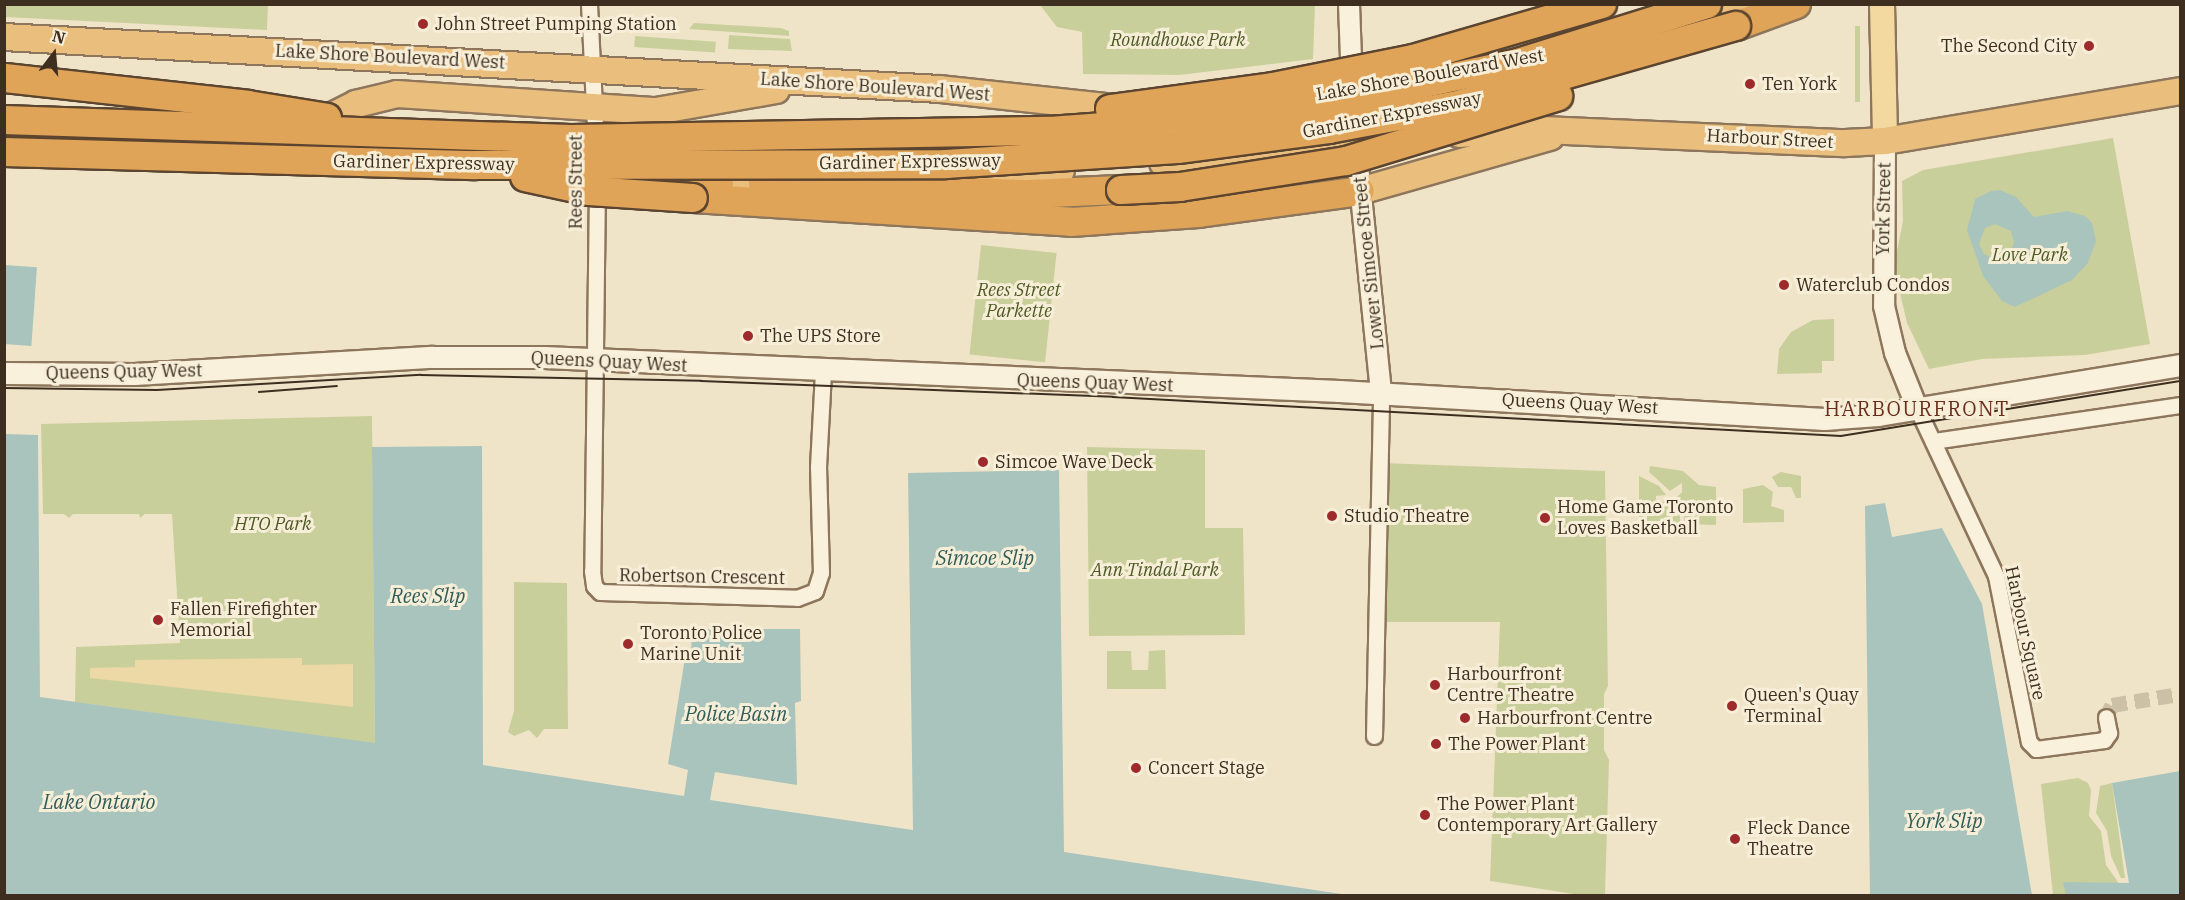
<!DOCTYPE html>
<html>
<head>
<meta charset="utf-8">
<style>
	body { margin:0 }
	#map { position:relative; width:2185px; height:900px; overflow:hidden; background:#f0e4c8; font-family:"IBM Plex Serif",serif }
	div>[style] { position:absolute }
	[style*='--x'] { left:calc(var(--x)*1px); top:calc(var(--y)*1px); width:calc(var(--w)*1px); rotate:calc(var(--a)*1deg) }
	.green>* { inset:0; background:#c9cf9b; transform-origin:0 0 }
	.sand>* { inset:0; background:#ecd9a5 }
	.water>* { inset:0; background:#a9c4bc; transform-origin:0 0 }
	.minor-tunnel>* { height:15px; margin-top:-7.5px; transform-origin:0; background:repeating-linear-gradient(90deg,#ccc0a6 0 15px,transparent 0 23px) }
	.roads { filter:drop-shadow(2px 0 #8d765c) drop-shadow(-2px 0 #8d765c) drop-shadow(0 2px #8d765c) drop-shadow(0 -2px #8d765c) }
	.minor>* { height:15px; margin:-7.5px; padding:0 7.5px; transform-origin:7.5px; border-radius:7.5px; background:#faf1dc }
	.tertiary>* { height:20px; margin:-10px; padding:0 10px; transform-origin:10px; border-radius:10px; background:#faf1dc }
	.secondary>* { height:21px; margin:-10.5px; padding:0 10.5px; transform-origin:10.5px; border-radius:10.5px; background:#faf1dc }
	.primary>* { height:24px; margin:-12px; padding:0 12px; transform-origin:12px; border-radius:12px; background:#f3d9a0 }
	.trunk>* { height:26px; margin:-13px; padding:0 13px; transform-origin:13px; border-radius:13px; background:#eabe7c }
	.motorway>* { height:28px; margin:-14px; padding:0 14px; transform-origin:14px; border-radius:14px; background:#e0a458 }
	.tram>* { height:1.5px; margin:-0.75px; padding:0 0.75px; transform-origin:0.75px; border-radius:0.75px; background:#3d2e20 }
	.bridges { filter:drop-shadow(2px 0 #5b4430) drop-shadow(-2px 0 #5b4430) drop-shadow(0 2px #5b4430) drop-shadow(0 -2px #5b4430) }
	.motorway-bridge>* { height:28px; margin:-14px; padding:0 14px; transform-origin:14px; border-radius:14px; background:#e0a458 }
	.dots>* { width:16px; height:16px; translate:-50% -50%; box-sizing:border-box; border:3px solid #f7eed8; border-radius:50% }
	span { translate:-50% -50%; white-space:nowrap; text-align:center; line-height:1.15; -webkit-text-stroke:6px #f7eed8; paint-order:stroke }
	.poi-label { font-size:18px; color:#3d2e20 }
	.left { translate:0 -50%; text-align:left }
	.right { translate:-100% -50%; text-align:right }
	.park-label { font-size:18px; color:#4d5a26; font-style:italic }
	.street-label { font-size:18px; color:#3d2e20 }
	.neighbourhood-label { font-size:20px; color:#6b2e1e; letter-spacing:1.5px }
	.water-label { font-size:20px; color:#2f5d5a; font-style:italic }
	.frame { position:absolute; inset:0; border:6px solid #3d2e20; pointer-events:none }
	.north { position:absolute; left:24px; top:24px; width:60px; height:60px; -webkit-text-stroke:4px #f7eed8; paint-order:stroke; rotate:16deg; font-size:16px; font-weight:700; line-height:24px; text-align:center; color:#3d2e20 }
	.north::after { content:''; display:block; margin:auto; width:21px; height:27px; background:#3d2e20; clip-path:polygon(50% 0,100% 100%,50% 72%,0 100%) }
</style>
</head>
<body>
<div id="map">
	<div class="green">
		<i style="clip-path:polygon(4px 5px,5px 4px,268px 5px,267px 30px,5px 17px)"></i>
		<i style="clip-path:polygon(1040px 5px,1315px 5px,1313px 59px,1179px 75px,1083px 74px,1082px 32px,1057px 27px)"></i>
		<i style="clip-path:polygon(694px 23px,781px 28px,789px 31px,789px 36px,689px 29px)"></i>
		<i style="left:1855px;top:26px;width:5px;height:76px"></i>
		<i style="clip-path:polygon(729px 35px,790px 39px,792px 51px,728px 49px)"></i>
		<i style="left:635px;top:36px;width:81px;height:11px;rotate:4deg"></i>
		<i style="clip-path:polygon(2113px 138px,2150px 344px,2085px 355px,1982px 359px,1929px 369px,1907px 323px,1897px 280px,1895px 261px,1903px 221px,1902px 181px,1923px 170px)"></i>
		<i style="left:981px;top:245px;width:76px;height:110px;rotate:6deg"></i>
		<i style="clip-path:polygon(1834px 319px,1834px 361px,1822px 361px,1822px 373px,1777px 374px,1779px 349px,1791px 332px,1813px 320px)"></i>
		<i style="clip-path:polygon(372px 416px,375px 744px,75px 702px,76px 647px,180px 643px,172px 514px,145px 514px,140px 518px,139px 514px,73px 514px,69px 518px,64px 514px,43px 514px,41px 424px)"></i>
		<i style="clip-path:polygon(1087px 447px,1205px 450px,1205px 528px,1243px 528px,1245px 635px,1089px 636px)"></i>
		<i style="clip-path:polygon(1382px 463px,1605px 471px,1608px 686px,1604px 694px,1604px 750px,1609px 760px,1605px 895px,1580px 895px,1490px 881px,1500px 622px,1382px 622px)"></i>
		<i style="clip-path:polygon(1650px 466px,1683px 471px,1699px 485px,1716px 487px,1716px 525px,1685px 524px,1683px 507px,1676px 498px,1682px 492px,1682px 483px,1670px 491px,1649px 472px)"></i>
		<i style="clip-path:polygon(1781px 472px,1801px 476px,1801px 498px,1796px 498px,1791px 487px,1778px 487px,1772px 477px)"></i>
		<i style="clip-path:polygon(1639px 476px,1659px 486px,1666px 495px,1656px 496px,1656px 500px,1672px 503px,1680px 514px,1680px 524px,1645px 524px,1645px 518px,1639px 518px)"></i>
		<i style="clip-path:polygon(1763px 485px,1773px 492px,1771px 506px,1784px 510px,1784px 522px,1743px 523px,1743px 489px)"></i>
		<i style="clip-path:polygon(514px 582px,567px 583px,568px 729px,544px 729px,537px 738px,529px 730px,514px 736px,508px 732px,514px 711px)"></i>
		<i style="clip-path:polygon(1165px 650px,1166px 689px,1107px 689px,1107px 651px,1131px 651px,1132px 670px,1148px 670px,1149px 651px)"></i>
		<i style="clip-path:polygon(2078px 778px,2088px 783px,2091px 790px,2089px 816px,2101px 831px,2106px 865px,2118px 882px,2121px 894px,2053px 895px,2041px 784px)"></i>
		<i style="clip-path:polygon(2112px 783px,2125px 878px,2121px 878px,2111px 856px,2107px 831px,2096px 813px,2100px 786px)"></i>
	</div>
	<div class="sand">
		<i style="clip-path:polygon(302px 658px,302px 665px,353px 664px,353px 707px,90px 678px,90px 668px,135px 667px,135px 660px)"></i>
	</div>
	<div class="water">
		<i style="clip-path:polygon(evenodd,2000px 190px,2016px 197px,2034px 217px,2067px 211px,2085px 216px,2092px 223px,2096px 241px,2088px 263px,2072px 280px,2015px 307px,2002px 301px,1983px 276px,1967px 230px,1975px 199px,1991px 191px,2000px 190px,1995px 224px,2011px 231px,2014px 242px,2010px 253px,1994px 259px,1984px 254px,1979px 244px,1985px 228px,1995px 224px)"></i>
		<i style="left:5px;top:265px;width:32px;height:79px;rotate:4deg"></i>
		<i style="clip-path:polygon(5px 434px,38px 435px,40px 697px,375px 743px,372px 447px,482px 446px,483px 765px,684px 796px,688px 770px,668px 764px,685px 658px,691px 657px,692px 629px,800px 629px,801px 701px,795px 703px,797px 785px,715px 772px,710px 800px,913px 830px,908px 473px,1059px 470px,1064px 852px,1348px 895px,5px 895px)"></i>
		<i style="clip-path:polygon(1885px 503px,1892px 537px,1942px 528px,1982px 604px,2032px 895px,1870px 895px,1865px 506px)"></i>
		<i style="clip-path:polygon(2180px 771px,2180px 895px,2066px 895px,2063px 882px,2129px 883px,2112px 783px)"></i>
	</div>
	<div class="minor-tunnel">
		<i style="--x:2106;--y:717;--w:13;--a:-63"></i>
		<i style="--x:2112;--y:705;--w:69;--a:-9.2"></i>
	</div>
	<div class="roads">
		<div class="minor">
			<i style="--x:589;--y:4;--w:141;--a:87.2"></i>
			<i style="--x:597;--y:187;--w:384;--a:90.7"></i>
			<i style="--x:592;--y:571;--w:15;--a:82"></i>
			<i style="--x:594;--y:586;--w:8;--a:45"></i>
			<i style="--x:600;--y:592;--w:197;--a:1.7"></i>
			<i style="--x:797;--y:598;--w:19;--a:-21"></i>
			<i style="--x:815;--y:591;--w:19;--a:-72"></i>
			<i style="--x:821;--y:573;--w:106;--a:-91.6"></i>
			<i style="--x:818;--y:467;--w:96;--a:-87"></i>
			<i style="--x:1917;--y:408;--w:186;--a:64.8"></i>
			<i style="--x:1996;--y:576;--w:169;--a:78.8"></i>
			<i style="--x:2029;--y:742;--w:10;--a:45"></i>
			<i style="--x:2036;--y:749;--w:69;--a:-7.5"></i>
			<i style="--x:2104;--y:740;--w:9;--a:-54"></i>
			<i style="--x:2109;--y:733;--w:16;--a:-101"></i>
			<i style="--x:1933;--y:441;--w:250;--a:-8.3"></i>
			<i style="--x:1374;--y:736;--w:342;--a:-88.8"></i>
		</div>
		<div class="tertiary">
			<i style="--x:1349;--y:4;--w:80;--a:87.9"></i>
			<i style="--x:1885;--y:141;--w:165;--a:90.3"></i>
			<i style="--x:1884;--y:306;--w:48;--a:76.8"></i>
			<i style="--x:1895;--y:353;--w:59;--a:68.2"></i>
			<i style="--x:1356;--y:146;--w:249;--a:84.2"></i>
		</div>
		<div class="secondary">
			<i style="--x:4;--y:373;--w:130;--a:0.4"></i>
			<i style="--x:134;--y:374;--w:299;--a:-3.3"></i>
			<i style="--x:433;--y:357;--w:111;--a:0"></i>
			<i style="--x:544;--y:357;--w:796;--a:2.45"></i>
			<i style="--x:1339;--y:391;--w:486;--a:3.3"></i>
			<i style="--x:1824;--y:419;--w:54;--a:-4.2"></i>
			<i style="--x:1878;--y:415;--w:306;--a:-9.4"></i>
		</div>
		<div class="primary">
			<i style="--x:1882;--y:4;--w:137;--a:88.7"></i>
		</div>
		<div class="trunk">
			<i style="--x:1687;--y:20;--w:52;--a:-18.1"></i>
			<i style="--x:4;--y:37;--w:937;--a:3.18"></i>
			<i style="--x:940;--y:89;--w:193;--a:6.2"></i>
			<i style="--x:1459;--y:134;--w:61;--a:-4.7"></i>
			<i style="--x:1520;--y:129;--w:325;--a:2.5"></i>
			<i style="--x:1845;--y:143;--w:40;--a:-2.9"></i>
			<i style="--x:1885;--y:141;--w:299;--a:-9.6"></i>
			<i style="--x:266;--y:149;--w:101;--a:-26.6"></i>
			<i style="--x:356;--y:104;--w:42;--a:-13.7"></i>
			<i style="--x:397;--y:94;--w:260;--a:3.8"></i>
			<i style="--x:656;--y:111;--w:122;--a:-9.9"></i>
			<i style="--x:1163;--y:163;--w:105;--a:-3.8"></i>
			<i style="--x:1268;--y:156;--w:122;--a:-7.5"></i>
			<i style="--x:933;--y:179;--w:128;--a:-3.6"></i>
			<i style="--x:609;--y:180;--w:176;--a:0"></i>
			<i style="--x:1360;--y:191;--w:198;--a:-15.9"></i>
		</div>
		<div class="motorway">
			<i style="--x:1736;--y:26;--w:64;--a:-20.1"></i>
			<i style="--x:674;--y:181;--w:45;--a:2.5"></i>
			<i style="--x:763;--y:184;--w:265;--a:2.2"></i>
			<i style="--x:1028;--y:194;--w:93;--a:-2.5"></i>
			<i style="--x:693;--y:198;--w:379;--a:3.6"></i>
			<i style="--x:1071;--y:222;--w:128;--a:-4"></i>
			<i style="--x:1199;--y:213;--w:162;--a:-7.8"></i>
		</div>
	</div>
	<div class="tram">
		<i style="--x:4;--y:388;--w:153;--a:0.7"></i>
		<i style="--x:157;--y:390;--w:264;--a:-3.3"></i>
		<i style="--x:421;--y:375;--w:280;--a:1.2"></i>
		<i style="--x:701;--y:381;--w:412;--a:2.2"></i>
		<i style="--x:1113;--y:397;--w:729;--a:3.07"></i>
		<i style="--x:1841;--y:436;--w:343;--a:-9.2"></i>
		<i style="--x:259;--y:392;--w:78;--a:-4.4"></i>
	</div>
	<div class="bridges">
		<div class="motorway-bridge">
			<i style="--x:5;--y:78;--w:244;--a:6.3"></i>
			<i style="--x:248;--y:105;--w:80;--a:9.3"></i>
			<i style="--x:1110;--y:109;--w:164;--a:-7.7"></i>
			<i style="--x:1273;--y:87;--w:143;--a:-11.3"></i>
			<i style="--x:1413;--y:59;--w:197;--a:-16.2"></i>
			<i style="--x:4;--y:120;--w:567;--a:1.92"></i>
			<i style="--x:571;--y:139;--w:479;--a:-1"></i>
			<i style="--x:1050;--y:131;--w:200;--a:-4.3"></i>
			<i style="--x:1249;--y:116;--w:79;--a:-8.7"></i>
			<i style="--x:1327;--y:104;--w:195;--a:-12.1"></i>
			<i style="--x:1518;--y:63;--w:198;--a:-17.3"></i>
			<i style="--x:4;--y:152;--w:472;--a:1.6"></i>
			<i style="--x:476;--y:165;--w:470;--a:-0.1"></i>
			<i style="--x:946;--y:164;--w:232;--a:-3.7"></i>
			<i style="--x:1178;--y:149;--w:152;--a:-7.5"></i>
			<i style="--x:1329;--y:129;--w:135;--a:-10.6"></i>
			<i style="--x:1462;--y:104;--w:285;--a:-15.9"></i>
			<i style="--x:525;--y:177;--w:66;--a:12.3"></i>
			<i style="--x:589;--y:191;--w:104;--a:3.9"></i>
			<i style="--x:1121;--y:190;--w:59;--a:-2.9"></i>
			<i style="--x:1180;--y:187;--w:168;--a:-8.9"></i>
			<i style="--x:1346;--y:161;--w:222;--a:-17"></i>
		</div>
	</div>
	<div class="dots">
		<i style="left:423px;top:24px;background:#9e2a2b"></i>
		<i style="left:2089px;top:46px;background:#9e2a2b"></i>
		<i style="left:1750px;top:84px;background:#9e2a2b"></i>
		<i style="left:1784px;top:285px;background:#9e2a2b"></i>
		<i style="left:748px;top:336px;background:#9e2a2b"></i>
		<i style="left:983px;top:462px;background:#9e2a2b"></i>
		<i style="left:1332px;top:516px;background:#9e2a2b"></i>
		<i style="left:1545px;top:518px;background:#9e2a2b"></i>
		<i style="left:158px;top:620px;background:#9e2a2b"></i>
		<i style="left:628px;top:644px;background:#9e2a2b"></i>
		<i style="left:1435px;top:685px;background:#9e2a2b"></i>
		<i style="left:1732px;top:706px;background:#9e2a2b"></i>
		<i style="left:1465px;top:718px;background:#9e2a2b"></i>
		<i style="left:1436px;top:744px;background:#9e2a2b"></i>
		<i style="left:1136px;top:768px;background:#9e2a2b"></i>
		<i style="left:1425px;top:815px;background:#9e2a2b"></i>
		<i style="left:1735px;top:839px;background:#9e2a2b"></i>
	</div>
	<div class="poi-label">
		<span class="left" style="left:435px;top:24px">John Street Pumping Station</span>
		<span class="right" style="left:2077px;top:46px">The Second City</span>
		<span class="left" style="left:1762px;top:84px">Ten York</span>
		<span class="left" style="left:1796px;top:285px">Waterclub Condos</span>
		<span class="left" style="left:760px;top:336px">The UPS Store</span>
		<span class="left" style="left:995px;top:462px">Simcoe Wave Deck</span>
		<span class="left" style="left:1557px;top:518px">Home Game Toronto<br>Loves Basketball</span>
		<span class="left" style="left:1344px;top:516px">Studio Theatre</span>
		<span class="left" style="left:170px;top:620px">Fallen Firefighter<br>Memorial</span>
		<span class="left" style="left:640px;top:644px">Toronto Police<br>Marine Unit</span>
		<span class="left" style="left:1447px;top:685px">Harbourfront<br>Centre Theatre</span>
		<span class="left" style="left:1744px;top:706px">Queen's Quay<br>Terminal</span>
		<span class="left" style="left:1477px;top:718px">Harbourfront Centre</span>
		<span class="left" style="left:1448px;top:744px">The Power Plant</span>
		<span class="left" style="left:1148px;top:768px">Concert Stage</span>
		<span class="left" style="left:1437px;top:815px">The Power Plant<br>Contemporary Art Gallery</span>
		<span class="left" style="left:1747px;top:839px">Fleck Dance<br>Theatre</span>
	</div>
	<div class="park-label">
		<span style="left:1178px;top:40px">Roundhouse Park</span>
		<span style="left:2030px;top:255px">Love Park</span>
		<span style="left:1019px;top:301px">Rees Street<br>Parkette</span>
		<span style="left:273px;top:524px">HTO Park</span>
		<span style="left:1155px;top:570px">Ann Tindal Park</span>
	</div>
	<div class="street-label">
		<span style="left:390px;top:57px;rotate:3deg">Lake Shore Boulevard West</span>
		<span style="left:1430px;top:75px;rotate:-10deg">Lake Shore Boulevard West</span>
		<span style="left:875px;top:87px;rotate:4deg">Lake Shore Boulevard West</span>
		<span style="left:1392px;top:115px;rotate:-11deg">Gardiner Expressway</span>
		<span style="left:1770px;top:139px;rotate:3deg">Harbour Street</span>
		<span style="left:910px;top:162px;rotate:-1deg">Gardiner Expressway</span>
		<span style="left:424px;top:163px;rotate:1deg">Gardiner Expressway</span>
		<span style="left:576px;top:182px;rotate:-90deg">Rees Street</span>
		<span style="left:1884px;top:209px;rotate:-89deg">York Street</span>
		<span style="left:1369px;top:263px;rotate:-96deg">Lower Simcoe Street</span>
		<span style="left:609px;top:362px;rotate:3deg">Queens Quay West</span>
		<span style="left:124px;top:372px;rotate:-1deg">Queens Quay West</span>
		<span style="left:1095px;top:383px;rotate:2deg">Queens Quay West</span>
		<span style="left:1580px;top:404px;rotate:3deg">Queens Quay West</span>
		<span style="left:702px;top:577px;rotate:1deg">Robertson Crescent</span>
		<span style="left:2025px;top:633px;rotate:78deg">Harbour Square</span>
	</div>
	<div class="neighbourhood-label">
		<span style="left:1917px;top:408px">HARBOURFRONT</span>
	</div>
	<div class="water-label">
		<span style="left:985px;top:557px">Simcoe Slip</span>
		<span style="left:428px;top:595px">Rees Slip</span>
		<span style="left:736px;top:713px">Police Basin</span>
		<span style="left:99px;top:801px">Lake Ontario</span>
		<span style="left:1944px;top:820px">York Slip</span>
	</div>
	<div class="frame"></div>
	<div class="north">N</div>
</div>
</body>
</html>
